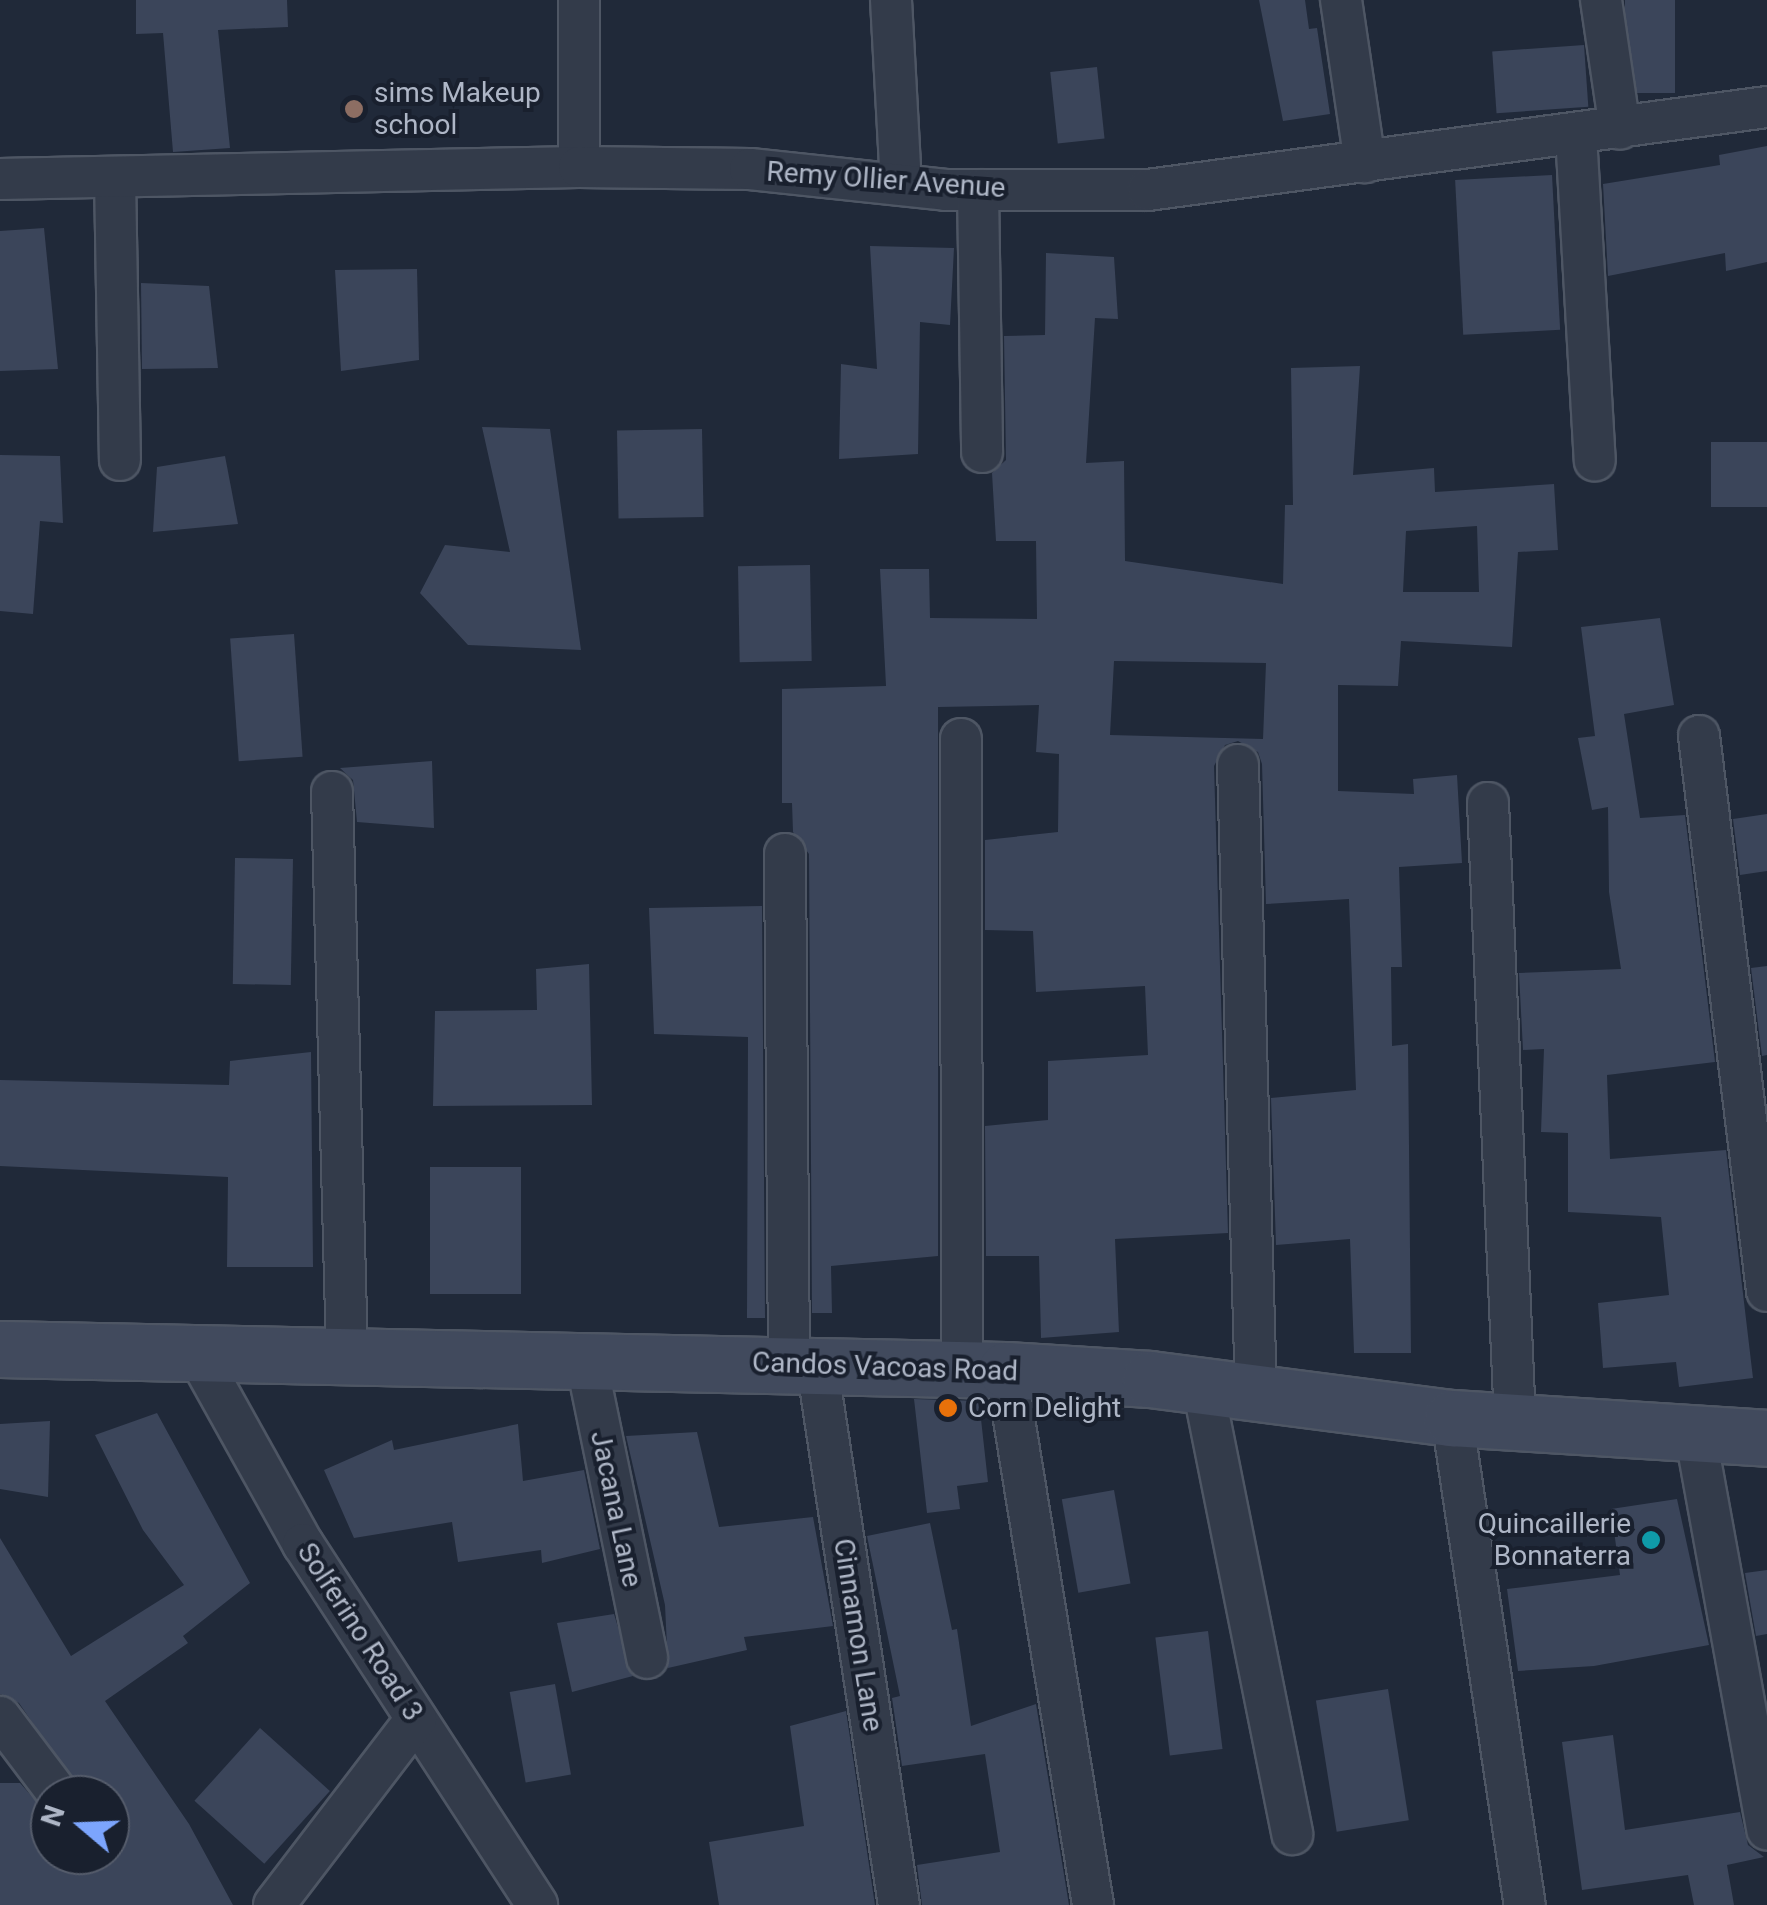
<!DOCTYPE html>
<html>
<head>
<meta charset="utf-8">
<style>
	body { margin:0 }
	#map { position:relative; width:1767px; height:1905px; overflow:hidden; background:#202939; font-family:Roboto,sans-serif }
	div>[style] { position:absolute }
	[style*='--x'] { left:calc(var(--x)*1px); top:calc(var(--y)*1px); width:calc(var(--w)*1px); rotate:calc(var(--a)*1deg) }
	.building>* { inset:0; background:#3b455a; transform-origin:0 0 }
	.roads { filter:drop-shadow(2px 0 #4e5664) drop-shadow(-2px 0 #4e5664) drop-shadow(0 2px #4e5664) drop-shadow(0 -2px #4e5664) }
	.minor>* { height:40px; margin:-20px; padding:0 20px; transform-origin:20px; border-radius:20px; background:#333b4a }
	.secondary>* { height:55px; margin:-27.5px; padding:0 27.5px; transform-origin:27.5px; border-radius:27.5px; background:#414a5d }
	.dots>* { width:28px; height:28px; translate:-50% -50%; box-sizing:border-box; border:5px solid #19202e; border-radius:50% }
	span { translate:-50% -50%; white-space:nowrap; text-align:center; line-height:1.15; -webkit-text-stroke:8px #19202e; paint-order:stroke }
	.poi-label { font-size:28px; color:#aeb6c6 }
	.left { translate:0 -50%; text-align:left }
	.right { translate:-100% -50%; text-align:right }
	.street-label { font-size:28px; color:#aeb6c6 }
	.north { position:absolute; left:30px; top:1775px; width:100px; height:100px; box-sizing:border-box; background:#19202e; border:2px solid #555c6b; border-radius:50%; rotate:289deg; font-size:28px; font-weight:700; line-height:40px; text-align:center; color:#aeb6c6 }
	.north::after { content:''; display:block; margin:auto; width:35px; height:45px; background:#7ca5fd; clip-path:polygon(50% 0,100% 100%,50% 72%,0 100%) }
</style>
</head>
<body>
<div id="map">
	<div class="building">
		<i style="clip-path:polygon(136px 0,287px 0,288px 27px,218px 30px,230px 148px,173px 152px,163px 33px,136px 34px)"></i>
		<i style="clip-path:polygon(1259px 0,1305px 0,1309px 29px,1317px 28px,1330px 114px,1283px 121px)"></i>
		<i style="left:1625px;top:0;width:50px;height:93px"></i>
		<i style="left:1584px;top:45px;width:62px;height:92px;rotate:86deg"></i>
		<i style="left:1097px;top:67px;width:72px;height:47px;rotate:84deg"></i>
		<i style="clip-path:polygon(1767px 146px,1767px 262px,1726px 271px,1725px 253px,1608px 276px,1603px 184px,1720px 165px,1719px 155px)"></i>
		<i style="left:1552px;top:175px;width:155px;height:97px;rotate:87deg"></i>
		<i style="clip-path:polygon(44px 228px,58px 369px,0 371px,0 231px)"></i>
		<i style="clip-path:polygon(870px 246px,954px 248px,950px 325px,920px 322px,918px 454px,839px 459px,841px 364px,877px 369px)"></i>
		<i style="clip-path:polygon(evenodd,1046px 253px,1114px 257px,1118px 319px,1095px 318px,1086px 463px,1124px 461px,1125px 561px,1283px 584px,1285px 505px,1293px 505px,1291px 368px,1360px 366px,1353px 475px,1434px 468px,1435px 492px,1554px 484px,1558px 550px,1518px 552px,1512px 647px,1401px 641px,1398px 686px,1338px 685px,1338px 791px,1414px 794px,1413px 779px,1457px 775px,1462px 863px,1399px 867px,1402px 967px,1391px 967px,1392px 1046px,1408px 1044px,1411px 1353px,1354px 1353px,1350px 1239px,1276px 1245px,1271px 1098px,1356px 1090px,1349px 899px,1266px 904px,1262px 764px,1258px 752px,1238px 741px,1225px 745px,1214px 766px,1228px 1233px,1115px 1239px,1119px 1332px,1041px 1338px,1039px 1256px,986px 1256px,985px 1126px,1048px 1120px,1048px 1061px,1148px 1055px,1145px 986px,1036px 992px,1033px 931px,985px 930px,985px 840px,1058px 832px,1059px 754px,1036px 752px,1039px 705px,938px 707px,938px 1256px,831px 1266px,832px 1313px,812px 1313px,809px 854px,793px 832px,792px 803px,782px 803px,782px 689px,886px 686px,880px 569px,929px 569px,930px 618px,1037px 619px,1036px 541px,996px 541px,992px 473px,1006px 460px,1004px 336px,1045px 335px,1046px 253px,1477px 526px,1479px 592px,1403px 592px,1406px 531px,1477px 526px,1046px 253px,1114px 661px,1266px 663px,1263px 739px,1110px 735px,1114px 661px)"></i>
		<i style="clip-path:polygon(417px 269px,419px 360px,341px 371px,335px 270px)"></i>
		<i style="clip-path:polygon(141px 283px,209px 286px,218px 368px,142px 369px)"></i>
		<i style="clip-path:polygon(482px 427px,550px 429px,581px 650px,468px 645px,420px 593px,445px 545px,510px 552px)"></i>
		<i style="left:702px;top:429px;width:88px;height:85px;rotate:89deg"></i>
		<i style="left:1767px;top:442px;width:65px;height:56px;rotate:90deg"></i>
		<i style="clip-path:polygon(0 455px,60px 456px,63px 523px,40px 521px,33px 614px,0 611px)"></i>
		<i style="clip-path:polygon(225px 456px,238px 524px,153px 532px,157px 467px)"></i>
		<i style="left:810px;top:565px;width:96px;height:72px;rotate:89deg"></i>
		<i style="clip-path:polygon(1660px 618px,1674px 705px,1624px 714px,1640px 818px,1685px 815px,1715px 1062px,1607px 1075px,1610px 1159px,1726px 1150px,1753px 1378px,1679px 1387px,1676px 1362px,1603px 1368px,1598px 1303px,1669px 1295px,1661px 1217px,1568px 1212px,1568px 1133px,1541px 1132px,1544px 1049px,1523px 1050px,1519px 973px,1621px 969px,1609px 892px,1608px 807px,1592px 810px,1578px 738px,1595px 736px,1581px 627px)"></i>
		<i style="left:294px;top:634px;width:123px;height:64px;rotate:86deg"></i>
		<i style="clip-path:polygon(432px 761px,434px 828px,357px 822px,353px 780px,340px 768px)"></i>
		<i style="clip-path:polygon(1767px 814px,1767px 871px,1740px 875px,1733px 819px)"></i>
		<i style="left:235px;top:858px;width:58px;height:126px;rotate:1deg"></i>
		<i style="clip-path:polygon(762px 906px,765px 1318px,747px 1318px,748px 1037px,654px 1034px,649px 908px)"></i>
		<i style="clip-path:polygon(589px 964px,592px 1105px,433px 1106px,435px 1011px,537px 1010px,536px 969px)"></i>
		<i style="clip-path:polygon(1767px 966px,1767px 1055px,1762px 1056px,1751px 968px)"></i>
		<i style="clip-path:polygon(311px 1052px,313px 1267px,227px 1267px,228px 1177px,0 1166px,0 1080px,229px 1085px,230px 1061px)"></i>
		<i style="left:430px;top:1167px;width:91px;height:127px"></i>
		<i style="clip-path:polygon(914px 1399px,979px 1401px,988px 1482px,957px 1486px,960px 1509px,927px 1513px)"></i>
		<i style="clip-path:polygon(157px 1413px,250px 1583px,183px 1636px,188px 1643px,105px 1701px,189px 1824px,233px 1905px,0 1905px,0 1783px,20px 1783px,50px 1817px,50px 1855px,110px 1855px,110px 1795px,82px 1795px,19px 1703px,0 1694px,0 1538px,71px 1656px,184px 1585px,143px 1530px,95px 1435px)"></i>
		<i style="clip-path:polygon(50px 1421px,48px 1497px,0 1489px,0 1424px)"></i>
		<i style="clip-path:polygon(518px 1424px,523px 1481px,584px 1470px,600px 1549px,542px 1563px,541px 1550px,458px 1562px,452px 1522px,354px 1538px,324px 1470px,392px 1440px,394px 1450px)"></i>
		<i style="clip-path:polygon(697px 1432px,719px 1527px,813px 1517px,833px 1626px,744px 1637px,747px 1650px,668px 1668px,665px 1605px,626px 1436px)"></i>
		<i style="left:1114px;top:1490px;width:95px;height:53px;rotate:80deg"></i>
		<i style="clip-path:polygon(1677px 1499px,1709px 1645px,1594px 1666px,1518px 1671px,1507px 1589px,1620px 1575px,1611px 1509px)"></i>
		<i style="clip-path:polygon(930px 1523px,952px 1630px,957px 1629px,971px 1726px,1036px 1704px,1069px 1905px,922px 1905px,917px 1865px,1000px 1852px,985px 1754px,902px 1766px,892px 1698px,900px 1696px,867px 1536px)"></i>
		<i style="clip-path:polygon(1767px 1570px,1767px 1634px,1756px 1636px,1745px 1573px)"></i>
		<i style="clip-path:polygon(614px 1614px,633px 1676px,572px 1692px,557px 1623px)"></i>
		<i style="left:1208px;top:1631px;width:119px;height:53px;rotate:83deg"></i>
		<i style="left:555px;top:1684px;width:92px;height:46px;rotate:80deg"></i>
		<i style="left:1388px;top:1689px;width:133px;height:73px;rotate:81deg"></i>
		<i style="clip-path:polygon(846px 1711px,875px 1905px,719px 1905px,709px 1842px,804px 1826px,790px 1726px)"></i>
		<i style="left:260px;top:1728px;width:94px;height:98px;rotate:42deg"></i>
		<i style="clip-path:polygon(1613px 1735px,1625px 1830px,1740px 1812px,1748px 1845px,1764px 1857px,1727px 1865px,1734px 1905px,1694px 1905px,1688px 1875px,1582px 1890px,1562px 1742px)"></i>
	</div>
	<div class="roads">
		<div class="minor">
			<i style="--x:891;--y:0;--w:185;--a:86.9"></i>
			<i style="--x:1341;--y:0;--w:164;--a:81.6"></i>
			<i style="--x:1601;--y:0;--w:130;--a:81.6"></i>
			<i style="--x:1576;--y:135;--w:326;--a:86.7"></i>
			<i style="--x:579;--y:167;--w:167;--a:-90"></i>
			<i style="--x:115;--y:177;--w:283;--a:89"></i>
			<i style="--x:0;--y:179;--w:579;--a:-1.19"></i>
			<i style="--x:579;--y:167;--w:171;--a:0.7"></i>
			<i style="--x:750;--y:169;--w:197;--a:6.1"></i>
			<i style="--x:946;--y:190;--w:202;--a:0"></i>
			<i style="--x:1148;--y:190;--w:625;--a:-7.64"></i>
			<i style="--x:978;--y:190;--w:262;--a:89.1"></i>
			<i style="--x:1699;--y:736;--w:559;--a:83.01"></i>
			<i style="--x:961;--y:739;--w:630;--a:89.91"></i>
			<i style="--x:1238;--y:765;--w:629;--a:88.36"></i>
			<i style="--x:332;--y:792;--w:563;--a:88.47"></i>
			<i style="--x:1488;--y:803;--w:619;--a:87.5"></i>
			<i style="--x:785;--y:854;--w:511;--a:89.55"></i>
			<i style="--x:196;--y:1352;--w:220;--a:60.9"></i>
			<i style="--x:303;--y:1544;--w:430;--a:57"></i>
			<i style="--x:586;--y:1360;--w:304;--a:78.4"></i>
			<i style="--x:817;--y:1365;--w:546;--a:81.37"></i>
			<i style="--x:1006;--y:1370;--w:542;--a:80.76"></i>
			<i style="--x:1203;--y:1387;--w:456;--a:78.7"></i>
			<i style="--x:1452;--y:1418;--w:492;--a:81.5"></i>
			<i style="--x:1695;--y:1432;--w:404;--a:79.7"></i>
			<i style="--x:0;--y:1717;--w:98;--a:52.9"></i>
			<i style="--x:274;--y:1905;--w:234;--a:-52.6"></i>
		</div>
		<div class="secondary">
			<i style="--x:0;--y:1349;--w:1006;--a:1.2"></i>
			<i style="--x:1006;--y:1370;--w:144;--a:3.6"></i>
			<i style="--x:1150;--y:1379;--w:305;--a:7.4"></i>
			<i style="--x:1452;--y:1418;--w:316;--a:3.6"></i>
		</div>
	</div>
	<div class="dots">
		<i style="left:354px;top:109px;background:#8d6e63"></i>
		<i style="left:948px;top:1408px;background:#e8710a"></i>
		<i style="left:1651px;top:1540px;background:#0f9aa8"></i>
	</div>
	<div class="poi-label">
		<span class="left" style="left:374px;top:109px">sims Makeup<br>school</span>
		<span class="left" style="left:968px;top:1408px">Corn Delight</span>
		<span class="right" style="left:1631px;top:1540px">Quincaillerie<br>Bonnaterra</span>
	</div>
	<div class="street-label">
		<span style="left:886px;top:180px;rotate:4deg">Remy Ollier Avenue</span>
		<span style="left:885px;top:1367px;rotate:2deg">Candos Vacoas Road</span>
		<span style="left:616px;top:1509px;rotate:78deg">Jacana Lane</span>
		<span style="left:360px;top:1632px;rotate:57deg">Solferino Road 3</span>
		<span style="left:858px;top:1635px;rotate:81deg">Cinnamon Lane</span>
	</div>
	<div class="north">N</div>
</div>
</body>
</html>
